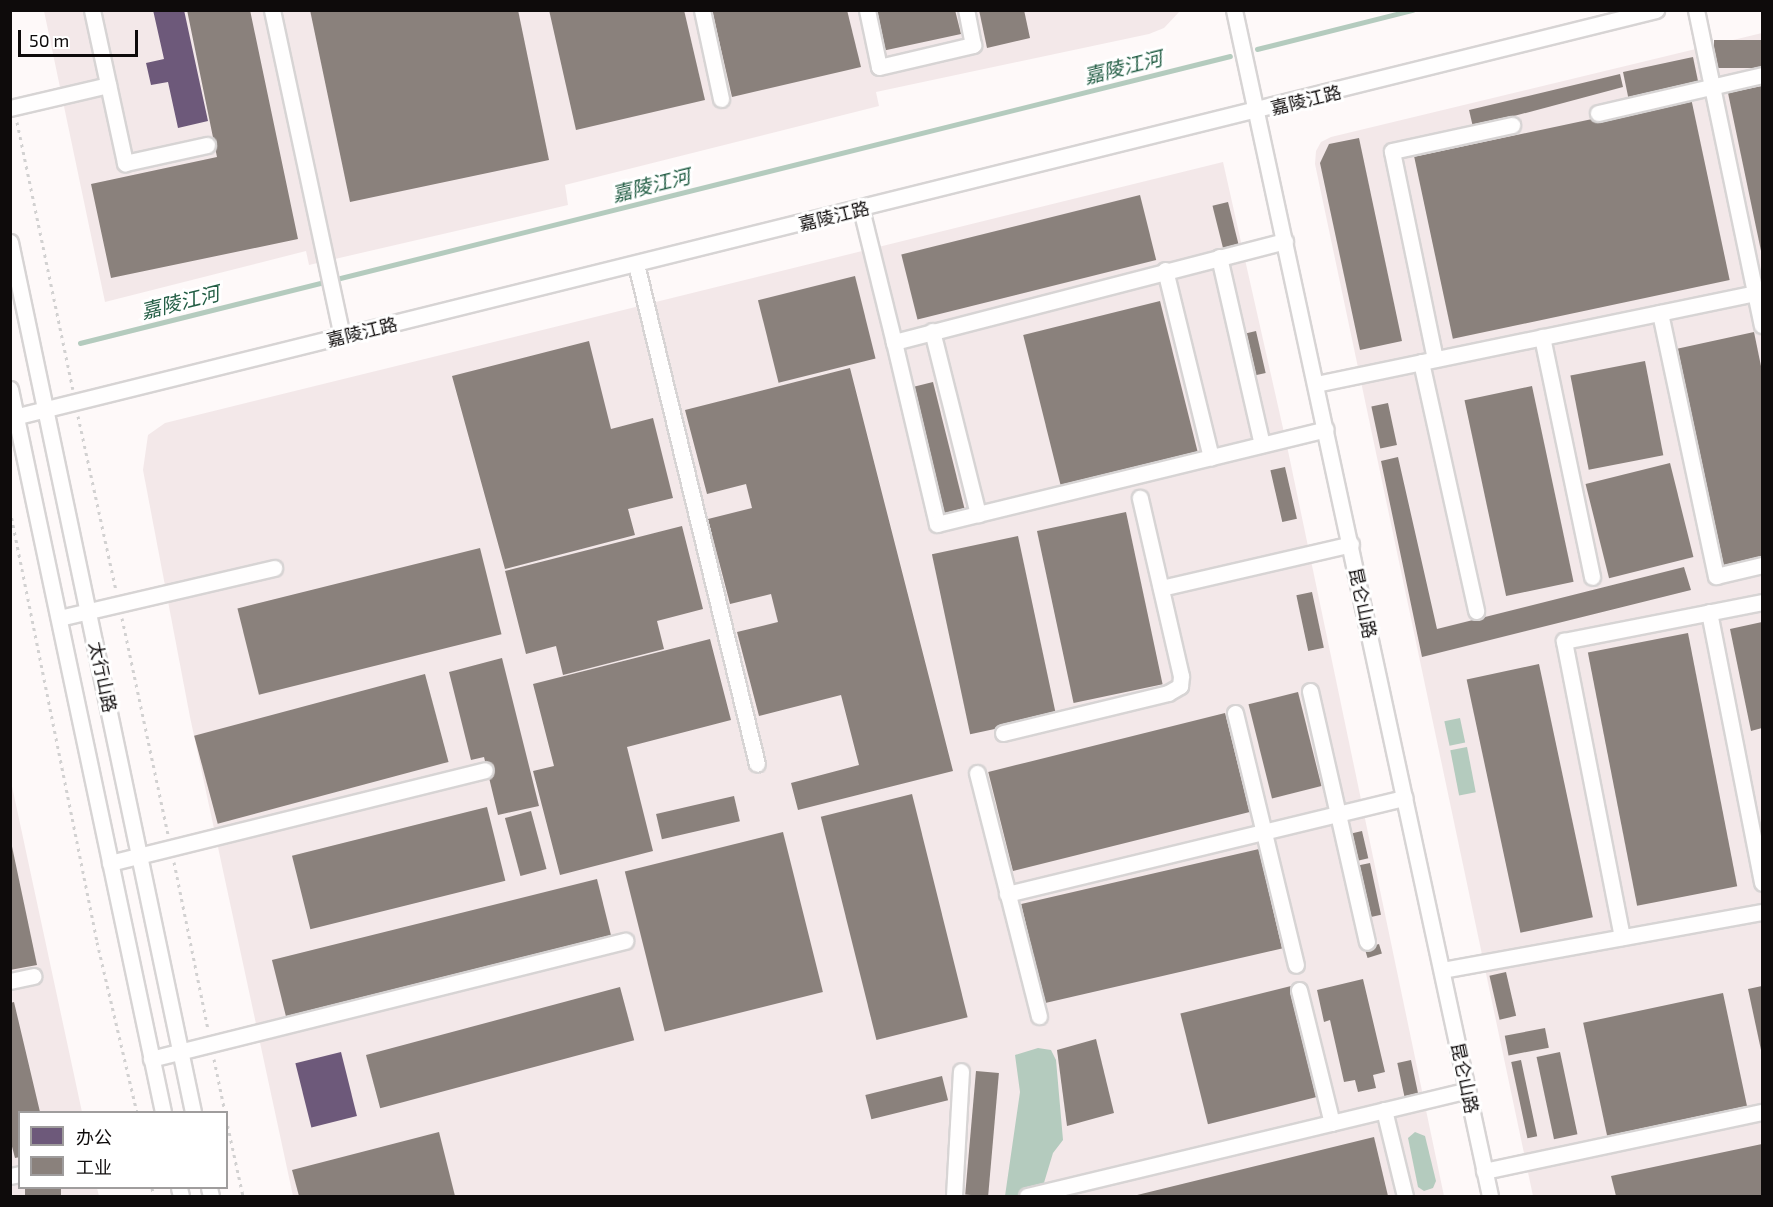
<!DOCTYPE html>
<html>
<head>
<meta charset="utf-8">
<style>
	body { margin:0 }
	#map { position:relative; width:1773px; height:1207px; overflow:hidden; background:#fef9f9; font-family:"Exo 2","Noto Sans SC",sans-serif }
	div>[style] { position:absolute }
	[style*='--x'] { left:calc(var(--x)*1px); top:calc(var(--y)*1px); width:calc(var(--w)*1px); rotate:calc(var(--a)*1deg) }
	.built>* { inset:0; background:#f3e8e9 }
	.water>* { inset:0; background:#b4cbbe; transform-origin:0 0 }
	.offices>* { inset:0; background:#6d597a; transform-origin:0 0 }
	.industry>* { inset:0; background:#8a817c; transform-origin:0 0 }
	.stream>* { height:4.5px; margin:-2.25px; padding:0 2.25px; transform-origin:2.25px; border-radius:2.25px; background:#b4cbbe }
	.path>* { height:3px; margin-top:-1.5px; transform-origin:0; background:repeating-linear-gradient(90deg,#d2d1d1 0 3px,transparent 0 7.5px) }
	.roads { filter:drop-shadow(2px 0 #d7d4d4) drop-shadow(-2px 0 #d7d4d4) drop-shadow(0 2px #d7d4d4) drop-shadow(0 -2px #d7d4d4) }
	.minor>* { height:15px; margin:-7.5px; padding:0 7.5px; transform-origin:7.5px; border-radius:7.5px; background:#fffefe }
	span { translate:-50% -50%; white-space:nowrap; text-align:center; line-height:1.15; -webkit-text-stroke:6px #fff; paint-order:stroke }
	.street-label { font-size:18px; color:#0e0b0b }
	.water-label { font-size:20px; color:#235e45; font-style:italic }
	.frame { position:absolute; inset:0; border:12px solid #0e0b0b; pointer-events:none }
	.legend { position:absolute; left:18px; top:1111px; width:210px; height:78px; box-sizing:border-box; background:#fff; border:2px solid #9f9d9d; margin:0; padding:8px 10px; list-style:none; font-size:18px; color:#0e0b0b }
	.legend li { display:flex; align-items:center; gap:12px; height:30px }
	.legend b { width:30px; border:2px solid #9f9d9d }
	.scale { position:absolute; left:18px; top:30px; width:120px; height:27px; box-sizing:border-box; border:3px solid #0e0b0b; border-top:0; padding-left:8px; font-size:18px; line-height:21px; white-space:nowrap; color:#0e0b0b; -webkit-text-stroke:4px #fff; paint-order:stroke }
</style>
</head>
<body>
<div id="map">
	<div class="built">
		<i style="clip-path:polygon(44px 11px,1180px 11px,1164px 28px,1149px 34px,876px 92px,879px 106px,565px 185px,568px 205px,309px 265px,306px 251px,105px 302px)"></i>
		<i style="clip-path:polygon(1762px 33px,1762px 1196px,1533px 1196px,1315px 164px,1316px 151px,1321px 142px,1331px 137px)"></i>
		<i style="clip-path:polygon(1223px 162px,1287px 446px,1444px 1196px,293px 1196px,190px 717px,143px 470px,148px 435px,165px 423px)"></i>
		<i style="clip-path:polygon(10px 777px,82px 1112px,20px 1112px,20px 1188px,97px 1188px,99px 1196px,11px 1196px)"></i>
	</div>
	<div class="water">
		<i style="left:1460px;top:718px;width:25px;height:16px;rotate:78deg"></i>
		<i style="left:1467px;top:747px;width:46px;height:17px;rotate:79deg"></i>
		<i style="clip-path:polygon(1038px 1048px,1051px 1050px,1056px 1060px,1063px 1140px,1053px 1153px,1040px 1196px,1005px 1196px,1020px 1092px,1015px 1055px)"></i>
		<i style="clip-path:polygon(1415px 1132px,1425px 1136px,1436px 1181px,1433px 1188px,1424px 1191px,1418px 1187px,1408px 1138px)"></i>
	</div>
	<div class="offices">
		<i style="clip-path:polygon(153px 10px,184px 10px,208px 121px,178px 128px,168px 82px,151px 85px,146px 63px,164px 59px)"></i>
		<i style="left:341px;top:1052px;width:66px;height:47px;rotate:76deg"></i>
	</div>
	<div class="industry">
		<i style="clip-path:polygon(187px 10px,250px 10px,298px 239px,111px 278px,91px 184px,217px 157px)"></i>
		<i style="clip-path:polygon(310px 10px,518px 10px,549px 160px,350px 202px)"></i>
		<i style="clip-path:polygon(549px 10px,684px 10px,705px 100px,576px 130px)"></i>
		<i style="clip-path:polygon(712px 10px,847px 10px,861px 67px,732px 97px)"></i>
		<i style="clip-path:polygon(873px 10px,955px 10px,961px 34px,882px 51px)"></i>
		<i style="clip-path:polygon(979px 10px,1024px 10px,1030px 38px,987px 48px)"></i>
		<i style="left:1762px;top:40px;width:28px;height:48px;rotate:90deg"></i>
		<i style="clip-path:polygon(1693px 57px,1698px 81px,1629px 101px,1623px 72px)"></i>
		<i style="clip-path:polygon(1620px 74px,1623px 87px,1473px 127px,1469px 110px)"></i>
		<i style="clip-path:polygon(1762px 86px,1762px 251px,1761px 251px,1728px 93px)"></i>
		<i style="left:1691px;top:98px;width:186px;height:283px;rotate:78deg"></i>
		<i style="clip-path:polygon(1359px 138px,1402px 341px,1360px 350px,1320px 163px,1329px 144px)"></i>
		<i style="left:1140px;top:195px;width:67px;height:246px;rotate:76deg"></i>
		<i style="left:1228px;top:202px;width:46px;height:16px;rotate:76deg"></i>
		<i style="left:855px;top:276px;width:85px;height:100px;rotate:76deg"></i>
		<i style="left:1160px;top:301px;width:157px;height:141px;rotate:76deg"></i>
		<i style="left:1256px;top:331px;width:43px;height:14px;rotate:77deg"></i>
		<i style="clip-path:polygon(1754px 332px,1762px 371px,1762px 559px,1723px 567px,1676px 349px)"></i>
		<i style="clip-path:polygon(589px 341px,611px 429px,653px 418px,673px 498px,628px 509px,635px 535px,505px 569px,452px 376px)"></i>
		<i style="left:1645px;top:361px;width:96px;height:76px;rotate:79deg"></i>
		<i style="clip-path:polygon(850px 368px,953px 771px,798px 810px,791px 783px,859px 765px,841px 695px,759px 716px,737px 632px,778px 622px,771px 594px,730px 604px,708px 519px,752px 508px,746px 484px,707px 494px,685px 410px)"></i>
		<i style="left:933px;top:382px;width:130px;height:25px;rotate:76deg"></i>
		<i style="left:1532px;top:386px;width:200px;height:69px;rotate:78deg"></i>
		<i style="left:1388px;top:403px;width:43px;height:17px;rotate:78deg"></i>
		<i style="clip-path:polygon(1398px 457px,1437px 629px,1684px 567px,1691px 590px,1422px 657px,1381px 461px)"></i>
		<i style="left:1670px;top:463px;width:97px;height:87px;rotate:76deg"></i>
		<i style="left:1285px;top:467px;width:53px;height:15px;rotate:77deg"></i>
		<i style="left:1126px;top:512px;width:176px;height:91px;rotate:78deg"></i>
		<i style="clip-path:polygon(682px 526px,703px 609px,657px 621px,664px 649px,563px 675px,556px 646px,526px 654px,505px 571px)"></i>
		<i style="left:1018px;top:536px;width:184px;height:88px;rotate:78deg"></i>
		<i style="left:480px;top:548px;width:89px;height:250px;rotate:76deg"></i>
		<i style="left:1312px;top:592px;width:57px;height:16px;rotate:78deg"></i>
		<i style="clip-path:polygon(1762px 622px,1762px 728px,1751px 731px,1730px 629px)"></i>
		<i style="left:1688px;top:633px;width:258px;height:102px;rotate:79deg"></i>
		<i style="clip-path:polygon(710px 639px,731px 720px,627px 747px,653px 851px,560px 875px,533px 771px,554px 766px,533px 684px)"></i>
		<i style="clip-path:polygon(502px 658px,539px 806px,498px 815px,484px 757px,471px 760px,449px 672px)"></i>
		<i style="left:1539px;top:664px;width:259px;height:74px;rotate:78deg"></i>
		<i style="left:425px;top:674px;width:91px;height:239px;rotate:75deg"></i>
		<i style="left:1298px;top:692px;width:97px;height:51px;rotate:76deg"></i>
		<i style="left:1225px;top:713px;width:102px;height:244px;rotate:76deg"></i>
		<i style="left:912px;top:794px;width:230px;height:94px;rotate:76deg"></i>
		<i style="left:734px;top:796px;width:26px;height:80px;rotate:77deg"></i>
		<i style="left:487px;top:807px;width:76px;height:201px;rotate:76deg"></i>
		<i style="left:531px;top:811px;width:60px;height:27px;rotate:75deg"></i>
		<i style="left:1362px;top:831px;width:28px;height:12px;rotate:77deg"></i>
		<i style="left:783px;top:832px;width:165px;height:163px;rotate:76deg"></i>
		<i style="clip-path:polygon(10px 837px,37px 965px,10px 970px)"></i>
		<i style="left:1259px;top:849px;width:102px;height:244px;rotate:77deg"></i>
		<i style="left:1370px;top:863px;width:53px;height:16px;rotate:78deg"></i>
		<i style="left:597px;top:879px;width:62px;height:335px;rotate:76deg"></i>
		<i style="left:1379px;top:944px;width:10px;height:15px;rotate:73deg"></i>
		<i style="left:1506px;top:972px;width:45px;height:17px;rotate:77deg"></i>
		<i style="clip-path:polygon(1363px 979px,1385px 1072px,1373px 1075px,1376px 1088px,1358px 1092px,1355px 1080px,1344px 1082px,1330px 1020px,1324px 1022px,1317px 990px)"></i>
		<i style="left:1291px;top:986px;width:114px;height:114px;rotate:76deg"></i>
		<i style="clip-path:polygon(1762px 986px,1762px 1050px,1761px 1050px,1748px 989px)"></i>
		<i style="left:620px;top:987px;width:55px;height:263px;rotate:75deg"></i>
		<i style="left:1723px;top:993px;width:116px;height:143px;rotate:78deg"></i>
		<i style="clip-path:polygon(14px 1002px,40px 1112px,20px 1112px,20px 1157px,15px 1158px,10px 1139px,10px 1003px)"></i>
		<i style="left:1545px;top:1028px;width:20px;height:41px;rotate:79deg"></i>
		<i style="clip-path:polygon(1096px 1039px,1114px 1113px,1067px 1126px,1057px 1050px)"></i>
		<i style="left:1560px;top:1052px;width:84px;height:24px;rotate:78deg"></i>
		<i style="left:1411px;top:1060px;width:38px;height:14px;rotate:78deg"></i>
		<i style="left:1521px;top:1060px;width:78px;height:10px;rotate:78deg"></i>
		<i style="left:976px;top:1071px;width:23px;height:124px;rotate:5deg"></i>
		<i style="left:942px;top:1076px;width:25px;height:79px;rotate:76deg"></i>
		<i style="clip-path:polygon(439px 1132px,455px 1196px,299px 1196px,292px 1170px)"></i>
		<i style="clip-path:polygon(1374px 1137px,1388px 1196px,1133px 1196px)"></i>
		<i style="clip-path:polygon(1762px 1144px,1762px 1196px,1616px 1196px,1611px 1176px)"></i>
		<i style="left:25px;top:1188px;width:36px;height:8px"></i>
	</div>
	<div class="stream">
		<i style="--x:1257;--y:49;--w:160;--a:-14.1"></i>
		<i style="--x:80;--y:343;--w:1185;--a:-14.01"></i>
	</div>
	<div class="path">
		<i style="--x:17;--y:122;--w:273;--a:78.2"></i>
		<i style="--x:78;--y:416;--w:179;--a:77.7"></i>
		<i style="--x:10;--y:510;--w:441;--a:78.6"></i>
		<i style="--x:97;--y:942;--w:175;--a:76.8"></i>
		<i style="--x:122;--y:618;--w:222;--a:78"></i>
		<i style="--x:174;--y:862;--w:170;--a:78.5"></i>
		<i style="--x:214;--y:1059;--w:54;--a:78.3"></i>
		<i style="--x:226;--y:1118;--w:80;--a:77.7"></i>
		<i style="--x:152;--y:1188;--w:8;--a:76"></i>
	</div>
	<div class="roads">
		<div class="minor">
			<i style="--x:92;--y:10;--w:157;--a:77.8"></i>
			<i style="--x:125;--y:163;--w:84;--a:-12.4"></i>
			<i style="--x:272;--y:10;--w:333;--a:77.9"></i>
			<i style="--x:702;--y:10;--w:91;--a:77.9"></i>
			<i style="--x:867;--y:10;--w:58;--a:78.1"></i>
			<i style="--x:879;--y:67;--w:97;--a:-13.2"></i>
			<i style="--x:973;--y:45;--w:36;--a:-101"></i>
			<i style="--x:1234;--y:10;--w:1213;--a:77.82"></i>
			<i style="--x:1696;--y:10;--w:322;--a:78.2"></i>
			<i style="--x:10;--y:108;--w:101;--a:-13.2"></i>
			<i style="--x:1598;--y:113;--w:168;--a:-13"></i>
			<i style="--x:861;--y:209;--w:137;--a:76.1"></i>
			<i style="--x:1285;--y:241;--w:404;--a:165.5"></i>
			<i style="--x:894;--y:342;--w:187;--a:76.7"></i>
			<i style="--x:937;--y:524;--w:400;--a:-13.7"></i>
			<i style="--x:10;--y:242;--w:889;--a:78.12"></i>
			<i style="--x:1219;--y:257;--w:192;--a:77.1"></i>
			<i style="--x:636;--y:264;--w:514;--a:76.4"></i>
			<i style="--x:1165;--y:270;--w:193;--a:76.2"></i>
			<i style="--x:1660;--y:313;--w:269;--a:78"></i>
			<i style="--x:1716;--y:576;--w:47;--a:-13.4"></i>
			<i style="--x:932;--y:331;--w:189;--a:75.9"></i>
			<i style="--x:1542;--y:337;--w:245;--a:78.2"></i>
			<i style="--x:1435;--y:359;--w:212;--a:-101.7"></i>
			<i style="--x:1392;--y:151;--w:123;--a:-12.2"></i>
			<i style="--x:1421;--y:362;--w:255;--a:77.5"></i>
			<i style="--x:1316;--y:384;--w:455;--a:-11.7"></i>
			<i style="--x:10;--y:389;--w:739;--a:78.05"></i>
			<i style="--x:10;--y:418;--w:1696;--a:-13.92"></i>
			<i style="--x:1161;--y:588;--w:195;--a:-13"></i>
			<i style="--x:1709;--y:612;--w:276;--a:78.9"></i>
			<i style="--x:59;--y:618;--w:221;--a:-13.1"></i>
			<i style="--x:1310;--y:691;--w:257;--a:77.2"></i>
			<i style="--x:1235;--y:713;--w:259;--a:76.4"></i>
			<i style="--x:1003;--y:733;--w:170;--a:-13.6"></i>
			<i style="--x:1168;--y:693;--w:14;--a:-30"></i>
			<i style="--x:1180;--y:686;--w:10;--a:-84"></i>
			<i style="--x:1181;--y:676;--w:183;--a:-103"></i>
			<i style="--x:977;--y:773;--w:251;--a:75.7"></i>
			<i style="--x:110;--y:863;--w:386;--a:-13.9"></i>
			<i style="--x:1007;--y:894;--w:409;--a:-13.6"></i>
			<i style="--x:1622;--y:937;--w:302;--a:-101.1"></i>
			<i style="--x:1564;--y:641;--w:202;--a:-11.1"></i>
			<i style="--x:1442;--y:970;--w:325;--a:-10.3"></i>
			<i style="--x:10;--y:981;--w:24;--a:-12"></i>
			<i style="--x:1299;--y:990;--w:137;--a:76.1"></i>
			<i style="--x:151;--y:1059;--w:489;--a:-14"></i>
			<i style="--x:1384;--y:1110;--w:89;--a:76.3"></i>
			<i style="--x:1484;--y:1171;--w:284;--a:-12"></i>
			<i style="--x:10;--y:1176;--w:10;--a:-11"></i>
			<i style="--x:179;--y:1188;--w:8;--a:76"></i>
			<i style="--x:209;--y:1188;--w:8;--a:76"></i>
			<i style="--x:954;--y:1196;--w:125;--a:-86.8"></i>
			<i style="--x:1027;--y:1196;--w:453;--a:-13.5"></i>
		</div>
	</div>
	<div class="street-label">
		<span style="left:1306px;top:100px;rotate:-14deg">嘉陵江路</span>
		<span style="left:834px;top:216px;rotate:-14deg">嘉陵江路</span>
		<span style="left:362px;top:332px;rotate:-14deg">嘉陵江路</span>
		<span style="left:1363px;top:603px;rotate:78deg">昆仑山路</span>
		<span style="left:103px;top:677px;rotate:78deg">太行山路</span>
		<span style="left:1465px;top:1078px;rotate:78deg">昆仑山路</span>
	</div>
	<div class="water-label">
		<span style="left:1123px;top:67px;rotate:-14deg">嘉陵江河</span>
		<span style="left:651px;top:185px;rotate:-14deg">嘉陵江河</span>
		<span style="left:180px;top:302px;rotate:-14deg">嘉陵江河</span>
	</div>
	<div class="frame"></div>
	<ul class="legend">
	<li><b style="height:16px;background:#6d597a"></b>办公</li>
	<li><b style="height:16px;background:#8a817c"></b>工业</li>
	</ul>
	<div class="scale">50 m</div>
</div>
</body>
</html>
